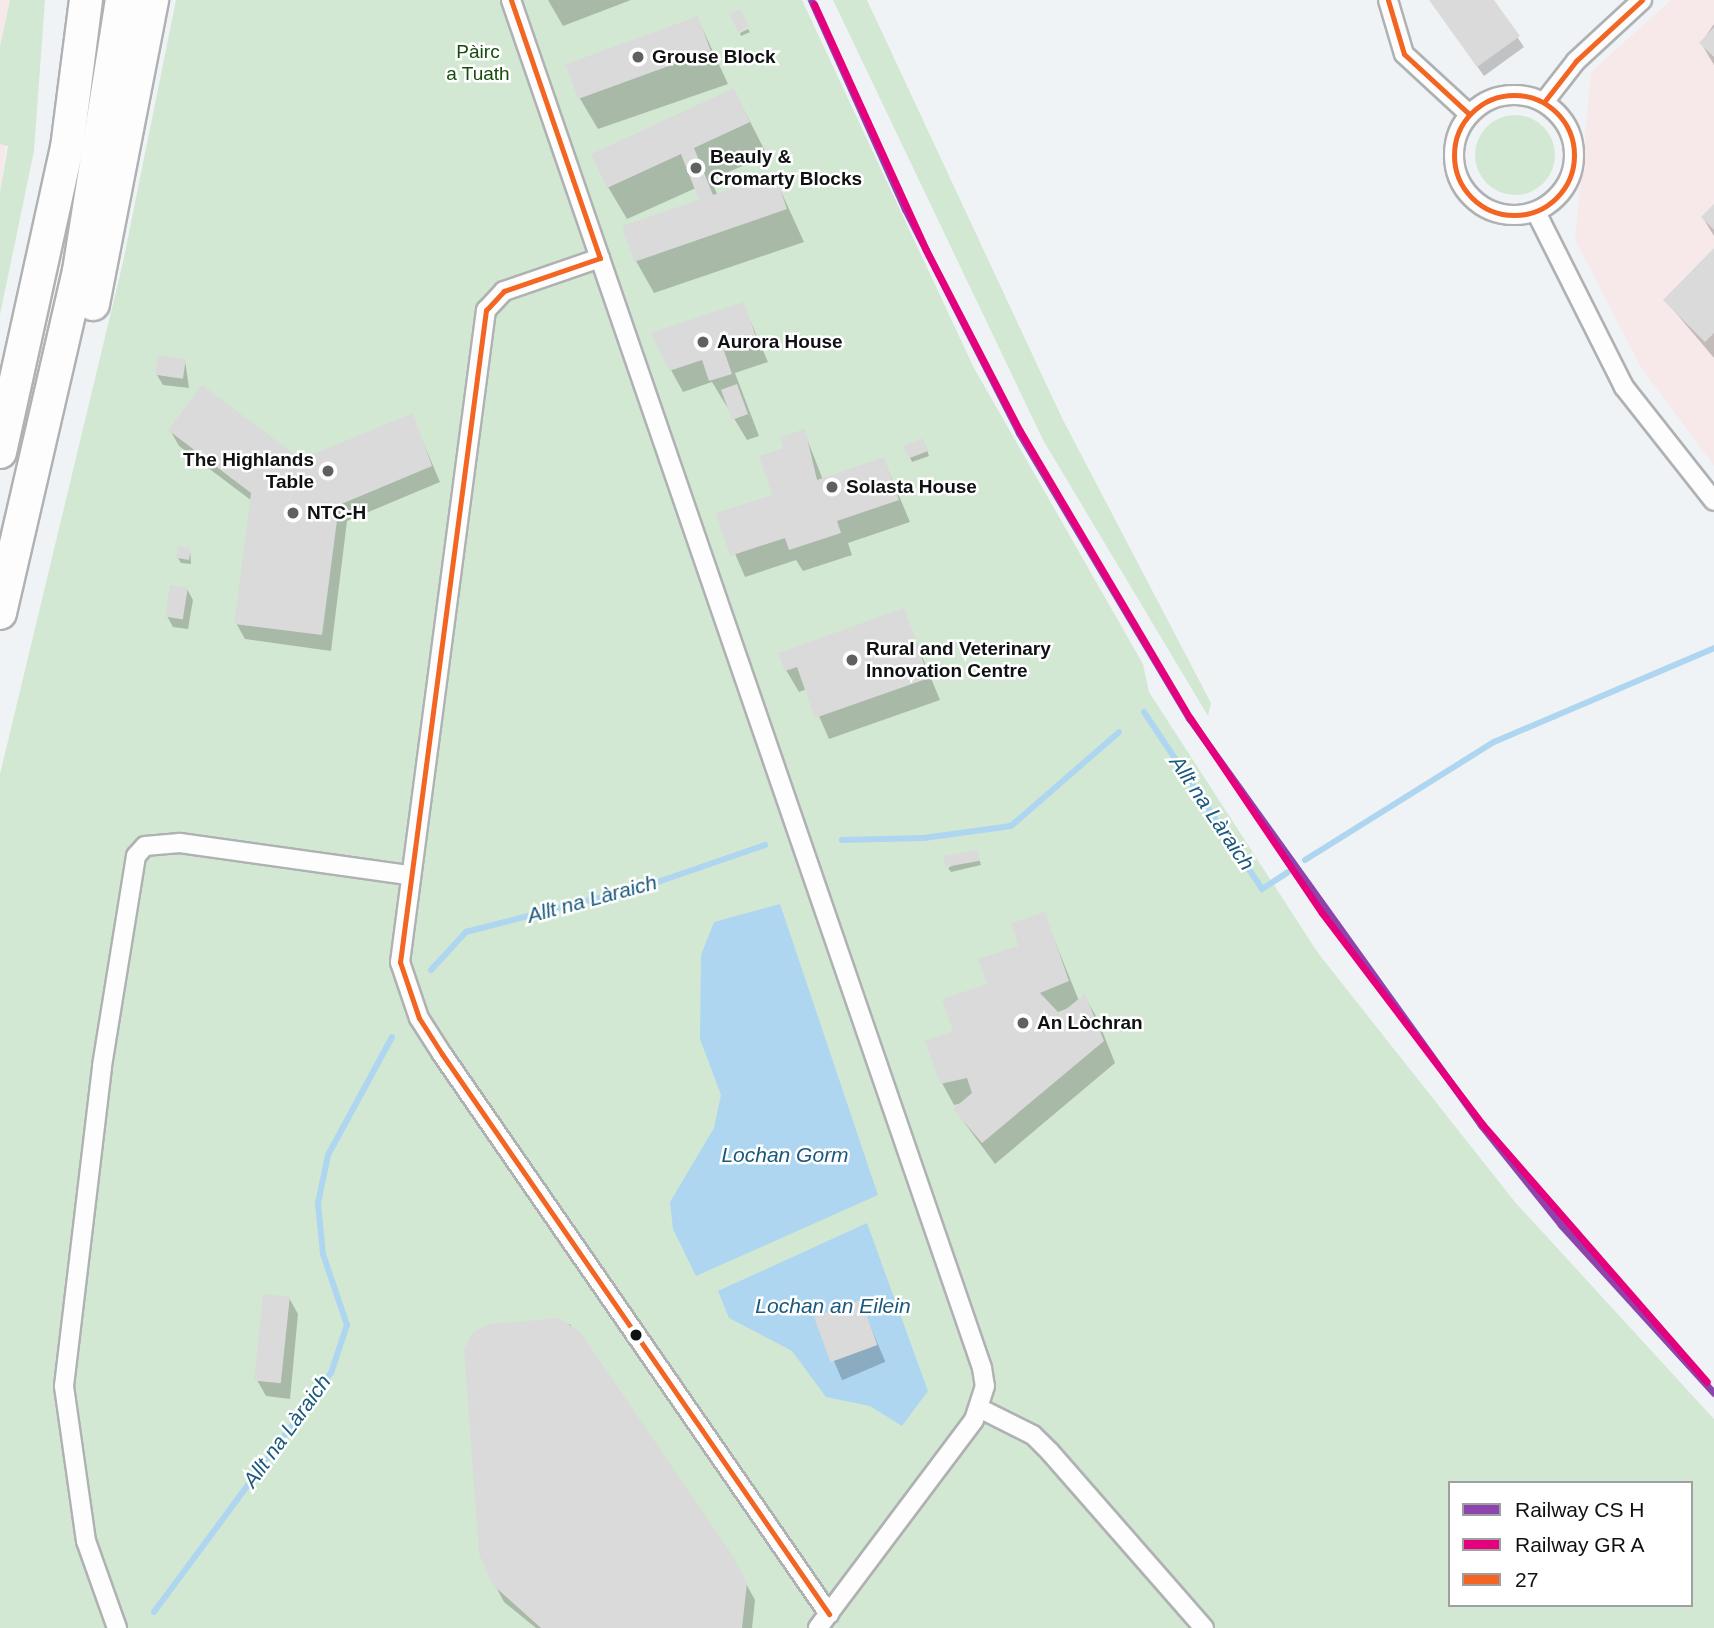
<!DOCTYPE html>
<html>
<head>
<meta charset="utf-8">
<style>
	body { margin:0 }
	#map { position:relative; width:1714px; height:1628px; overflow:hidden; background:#f0f3f6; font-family:Helvetica,sans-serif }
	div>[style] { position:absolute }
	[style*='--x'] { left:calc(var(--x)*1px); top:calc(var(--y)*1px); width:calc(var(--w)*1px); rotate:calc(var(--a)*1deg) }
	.commercial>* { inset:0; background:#f7e9e9 }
	.green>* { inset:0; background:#d3e8d3 }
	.round { border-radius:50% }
	.water>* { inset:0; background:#aed6f0 }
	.shadow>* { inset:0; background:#0003; transform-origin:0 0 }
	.stream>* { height:6px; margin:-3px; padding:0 3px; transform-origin:3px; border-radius:3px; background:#aed6f0 }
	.building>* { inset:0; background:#dadada; transform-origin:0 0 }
	.roads { filter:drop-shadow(2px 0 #afb1b3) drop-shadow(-2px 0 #afb1b3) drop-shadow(0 2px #afb1b3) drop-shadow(0 -2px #afb1b3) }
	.street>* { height:18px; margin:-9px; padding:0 9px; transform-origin:9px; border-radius:9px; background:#fdfdfe }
	.street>.ring { margin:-9px; padding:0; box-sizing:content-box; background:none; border:18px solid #fdfdfe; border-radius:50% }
	.highway>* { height:32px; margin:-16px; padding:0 16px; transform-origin:16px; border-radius:16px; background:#fdfdfe }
	.bus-1>* { height:5px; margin:-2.5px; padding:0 2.5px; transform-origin:2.5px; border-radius:2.5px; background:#f26522 }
	.bus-1>.ring { margin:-2.5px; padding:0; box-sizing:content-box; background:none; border:5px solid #f26522; border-radius:50% }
	.rail-1>* { height:7px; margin:-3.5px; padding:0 3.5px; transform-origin:3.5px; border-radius:3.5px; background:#8e44ad }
	.rail-2>* { height:7px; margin:-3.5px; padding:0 3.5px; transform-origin:3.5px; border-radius:3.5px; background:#e5007d }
	.dots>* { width:19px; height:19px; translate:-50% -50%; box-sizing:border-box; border:4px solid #fff; border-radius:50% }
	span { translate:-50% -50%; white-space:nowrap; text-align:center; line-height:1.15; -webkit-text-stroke:5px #fff; paint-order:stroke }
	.park-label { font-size:19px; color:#154b0d }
	.poi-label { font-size:19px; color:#0f1113; font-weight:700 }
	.left { translate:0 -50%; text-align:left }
	.right { translate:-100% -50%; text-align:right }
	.water-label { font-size:21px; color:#1a597d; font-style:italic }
	.legend { position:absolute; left:1448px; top:1481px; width:245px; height:126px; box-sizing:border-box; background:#fff; border:2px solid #9fa0a1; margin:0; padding:9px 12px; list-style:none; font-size:21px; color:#0f1113 }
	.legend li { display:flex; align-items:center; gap:14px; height:35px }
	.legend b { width:35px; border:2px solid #9fa0a1 }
</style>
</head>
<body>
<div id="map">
	<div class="commercial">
		<i style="clip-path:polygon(0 0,28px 0,0 192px)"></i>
		<i style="clip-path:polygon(1671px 0,1714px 0,1714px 466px,1642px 369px,1575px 240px,1591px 72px)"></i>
	</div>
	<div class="green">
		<i style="clip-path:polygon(10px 0,45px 0,34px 151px,0 315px,0 192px,8px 146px,0 144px,0 47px)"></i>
		<i style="clip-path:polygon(evenodd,176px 0,802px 0,974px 368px,1143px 664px,1149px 692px,1318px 953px,1515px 1202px,1714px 1419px,1714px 1628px,0 1628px,0 774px,123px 262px,176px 0,1450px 1483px,1691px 1483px,1691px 1605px,1450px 1605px,1450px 1483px)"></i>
		<i style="clip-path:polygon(833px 0,867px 0,1062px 418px,1211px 703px,1208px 716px,1043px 440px)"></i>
		<i class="round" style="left:1475px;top:115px;width:80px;height:80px"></i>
	</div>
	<div class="water">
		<i style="clip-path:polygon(780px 904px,878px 1195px,696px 1276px,673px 1229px,670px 1202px,714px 1128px,721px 1095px,700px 1039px,701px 955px,714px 922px)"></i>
		<i style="clip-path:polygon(867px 1223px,928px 1391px,902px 1426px,870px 1406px,826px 1397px,792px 1351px,729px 1318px,718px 1291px)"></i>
	</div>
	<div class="shadow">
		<i style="clip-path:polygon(548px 0,631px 0,563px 26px)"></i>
		<i style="clip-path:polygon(1430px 0,1492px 0,1524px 47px,1484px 76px)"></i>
		<i style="clip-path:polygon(698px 19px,728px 84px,598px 129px,579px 97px)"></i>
		<i style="clip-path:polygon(1714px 24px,1714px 65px,1701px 43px)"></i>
		<i style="clip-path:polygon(748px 29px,750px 32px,741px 36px,740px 33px)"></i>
		<i style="clip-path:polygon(734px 90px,767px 155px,711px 180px,718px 196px,774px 176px,804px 242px,654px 293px,636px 261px,701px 201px,696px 188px,627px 219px,608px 187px)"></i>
		<i style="clip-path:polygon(1714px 207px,1714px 236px,1703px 218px)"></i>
		<i style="clip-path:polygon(1714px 251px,1714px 358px,1665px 300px)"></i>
		<i style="clip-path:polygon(743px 304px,768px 362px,735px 373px,759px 436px,747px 440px,712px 382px,683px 392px,671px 370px)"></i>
		<i style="clip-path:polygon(185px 360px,189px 388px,163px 385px,157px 375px)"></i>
		<i style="clip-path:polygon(412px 416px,440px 482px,347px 521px,331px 651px,245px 639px,236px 623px,252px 501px,179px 446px,170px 430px,311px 457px)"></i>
		<i style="clip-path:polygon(804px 431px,823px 480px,884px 460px,910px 522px,848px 543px,852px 555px,803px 571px,796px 560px,745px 577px,718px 514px,774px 496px,785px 449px)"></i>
		<i style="clip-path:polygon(925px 444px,929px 456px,912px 462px,905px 446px)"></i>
		<i style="clip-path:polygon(190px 550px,191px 564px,181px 563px,178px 558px)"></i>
		<i style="clip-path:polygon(187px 589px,193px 600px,188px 629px,173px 627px,167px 616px)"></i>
		<i style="clip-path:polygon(903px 610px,940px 700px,829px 739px,807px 689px,799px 692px,786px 670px)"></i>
		<i style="clip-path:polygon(977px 852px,981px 865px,951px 872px,948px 868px)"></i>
		<i style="clip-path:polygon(evenodd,1044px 914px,1079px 1001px,1085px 997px,1097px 1018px,1115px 1063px,995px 1164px,955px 1110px,963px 1103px,954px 1105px,942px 1083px,955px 1032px,1044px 914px,1071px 1007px,1060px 1017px,1056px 1013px,1071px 1007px)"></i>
		<i style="clip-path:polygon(289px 1298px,298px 1314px,290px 1399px,266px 1396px,257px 1380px)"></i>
		<i style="left:860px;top:1302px;width:65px;height:47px;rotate:67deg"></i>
		<i style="clip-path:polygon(570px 1324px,733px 1560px,755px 1600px,752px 1628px,536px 1628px,504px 1602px,495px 1585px,489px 1325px)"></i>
	</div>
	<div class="stream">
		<i style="--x:1144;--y:712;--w:213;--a:56.3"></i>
		<i style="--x:1262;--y:889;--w:31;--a:-33"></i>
		<i style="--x:842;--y:840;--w:82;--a:-1.4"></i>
		<i style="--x:924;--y:838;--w:88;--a:-7.9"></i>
		<i style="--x:1011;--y:826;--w:143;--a:-41"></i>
		<i style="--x:1305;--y:860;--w:223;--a:-32"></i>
		<i style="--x:1494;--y:742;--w:239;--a:-23.1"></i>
		<i style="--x:431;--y:970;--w:52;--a:-47.4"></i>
		<i style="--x:466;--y:932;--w:189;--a:-14.4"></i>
		<i style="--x:649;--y:885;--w:123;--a:-19"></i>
		<i style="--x:154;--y:1612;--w:297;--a:-53.5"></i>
		<i style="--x:331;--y:1373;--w:51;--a:-71.6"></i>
		<i style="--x:347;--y:1325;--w:75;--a:-108.7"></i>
		<i style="--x:323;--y:1254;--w:51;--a:-95.6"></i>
		<i style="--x:318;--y:1203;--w:49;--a:-78.2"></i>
		<i style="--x:328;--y:1155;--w:134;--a:-61.5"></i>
	</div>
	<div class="building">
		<i style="clip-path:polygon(1429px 0,1494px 0,1520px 36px,1477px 67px)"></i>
		<i style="left:740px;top:9px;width:20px;height:12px;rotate:63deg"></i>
		<i style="left:698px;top:16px;width:37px;height:141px;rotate:70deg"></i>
		<i style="clip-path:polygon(1714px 27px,1714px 57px,1699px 43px)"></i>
		<i style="clip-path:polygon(734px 88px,750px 122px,694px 148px,713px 195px,775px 174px,787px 209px,634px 262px,622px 226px,699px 200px,681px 154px,607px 188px,591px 154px)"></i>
		<i style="clip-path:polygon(1714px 204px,1714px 230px,1701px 217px)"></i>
		<i style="clip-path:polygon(1714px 248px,1714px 333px,1705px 342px,1663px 300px)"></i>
		<i style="clip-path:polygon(744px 302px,757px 340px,724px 351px,732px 374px,709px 381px,702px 360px,669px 371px,651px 333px)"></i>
		<i style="left:158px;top:355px;width:28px;height:20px;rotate:8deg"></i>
		<i style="left:737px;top:384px;width:32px;height:17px;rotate:70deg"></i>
		<i style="clip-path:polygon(202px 385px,293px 453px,311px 455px,413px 413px,432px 466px,339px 505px,322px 635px,234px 624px,251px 493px,168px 430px)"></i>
		<i style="clip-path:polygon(805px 429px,817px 480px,884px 457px,899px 500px,837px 521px,841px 533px,789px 550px,785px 538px,730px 556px,716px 513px,772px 495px,759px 456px,783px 448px,780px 437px)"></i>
		<i style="left:923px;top:438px;width:14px;height:21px;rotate:69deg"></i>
		<i style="left:178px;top:546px;width:13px;height:12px;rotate:9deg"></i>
		<i style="left:170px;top:585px;width:18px;height:32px;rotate:9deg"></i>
		<i style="clip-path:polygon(904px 608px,929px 678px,815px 718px,797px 667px,785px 671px,778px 653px)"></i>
		<i style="left:978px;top:850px;width:11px;height:35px;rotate:80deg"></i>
		<i style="clip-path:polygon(1045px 912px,1069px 981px,1040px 993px,1060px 1014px,1085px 994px,1104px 1041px,982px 1143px,953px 1109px,972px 1093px,967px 1078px,940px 1084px,925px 1041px,953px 1031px,942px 999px,987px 984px,978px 959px,1018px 946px,1011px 923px)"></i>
		<i style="left:263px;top:1294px;width:27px;height:87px;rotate:6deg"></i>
		<i style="left:861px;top:1300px;width:48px;height:50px;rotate:70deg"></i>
		<i style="clip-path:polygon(560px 1318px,581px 1333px,735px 1559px,747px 1583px,742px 1628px,541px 1628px,493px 1585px,479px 1554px,464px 1349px,472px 1333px,489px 1324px)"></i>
	</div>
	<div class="roads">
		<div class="street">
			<i style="--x:511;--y:0;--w:1447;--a:71"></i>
			<i style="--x:982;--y:1368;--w:18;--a:81"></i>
			<i style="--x:985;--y:1386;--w:36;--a:108"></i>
			<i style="--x:974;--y:1420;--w:260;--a:126.9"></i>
			<i style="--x:1388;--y:0;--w:56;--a:73.5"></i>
			<i style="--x:1404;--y:54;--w:88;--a:42.7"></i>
			<i class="ring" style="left:1454px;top:95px;width:102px;height:102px"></i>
			<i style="--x:1544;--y:102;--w:52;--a:-52"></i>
			<i style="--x:1576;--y:61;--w:90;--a:-42.7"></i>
			<i style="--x:1536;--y:212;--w:196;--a:63.3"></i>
			<i style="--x:1624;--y:387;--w:145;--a:51.7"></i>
			<i style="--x:600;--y:258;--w:102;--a:161"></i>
			<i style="--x:504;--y:291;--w:26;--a:133"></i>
			<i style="--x:486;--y:310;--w:658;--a:97.51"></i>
			<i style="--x:400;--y:962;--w:59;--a:71.3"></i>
			<i style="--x:419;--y:1018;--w:43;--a:57.4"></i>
			<i style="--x:442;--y:1054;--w:681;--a:55.35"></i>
			<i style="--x:979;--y:1408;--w:60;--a:26.6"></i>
			<i style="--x:1033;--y:1435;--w:24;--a:45"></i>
			<i style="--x:1050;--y:1452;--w:234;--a:48.8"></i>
			<i style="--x:117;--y:1628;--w:92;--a:-109.6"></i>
			<i style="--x:86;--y:1541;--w:157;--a:-98.1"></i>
			<i style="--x:64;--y:1386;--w:322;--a:-83.2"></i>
			<i style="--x:102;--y:1066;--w:213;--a:-80.8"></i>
			<i style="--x:136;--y:856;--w:13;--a:-48"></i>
			<i style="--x:145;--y:846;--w:35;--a:-5"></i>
			<i style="--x:180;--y:843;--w:230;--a:8"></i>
		</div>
		<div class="highway">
			<i style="--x:93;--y:304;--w:310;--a:-79"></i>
			<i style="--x:0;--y:452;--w:311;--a:-77.6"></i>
			<i style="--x:67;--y:148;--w:149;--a:-82.7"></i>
			<i style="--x:0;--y:613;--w:351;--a:-77"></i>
			<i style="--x:79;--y:271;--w:274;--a:-81"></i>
		</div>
	</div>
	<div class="bus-1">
		<i style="--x:511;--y:0;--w:273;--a:71"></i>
		<i style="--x:1388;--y:0;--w:56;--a:73.5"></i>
		<i style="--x:1404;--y:54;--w:88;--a:42.7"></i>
		<i class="ring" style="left:1454px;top:95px;width:115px;height:115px"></i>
		<i style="--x:1544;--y:102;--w:52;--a:-52"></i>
		<i style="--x:1576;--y:61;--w:90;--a:-42.7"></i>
		<i style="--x:600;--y:258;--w:102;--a:161"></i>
		<i style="--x:504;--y:291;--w:26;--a:133"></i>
		<i style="--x:486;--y:310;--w:658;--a:97.51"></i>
		<i style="--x:400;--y:962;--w:59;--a:71.3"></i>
		<i style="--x:419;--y:1018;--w:43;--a:57.4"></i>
		<i style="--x:442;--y:1054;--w:681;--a:55.35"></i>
	</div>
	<div class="rail-1">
		<i style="--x:811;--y:0;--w:229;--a:65.8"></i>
		<i style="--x:905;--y:209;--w:251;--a:63"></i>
		<i style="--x:1019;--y:433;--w:332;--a:59.2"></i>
		<i style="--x:1189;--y:718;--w:501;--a:54.34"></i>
		<i style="--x:1481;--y:1125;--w:128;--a:51.3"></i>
		<i style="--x:1561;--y:1225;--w:227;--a:47.7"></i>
	</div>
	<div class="rail-2">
		<i style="--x:814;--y:4;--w:270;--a:65.5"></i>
		<i style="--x:926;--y:250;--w:204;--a:62.6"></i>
		<i style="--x:1020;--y:431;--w:334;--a:59.4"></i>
		<i style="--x:1190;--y:718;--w:235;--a:55.9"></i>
		<i style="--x:1322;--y:913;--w:265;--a:52.8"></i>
		<i style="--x:1482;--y:1124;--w:342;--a:48.9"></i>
	</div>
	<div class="dots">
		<i style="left:638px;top:57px;background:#5e6062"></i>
		<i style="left:696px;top:168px;background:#5e6062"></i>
		<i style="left:703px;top:342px;background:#5e6062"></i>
		<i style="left:328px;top:471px;background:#5e6062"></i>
		<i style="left:832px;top:487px;background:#5e6062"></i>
		<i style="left:293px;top:513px;background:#5e6062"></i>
		<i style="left:852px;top:660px;background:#5e6062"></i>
		<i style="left:1023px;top:1023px;background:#5e6062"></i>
		<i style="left:636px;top:1335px;background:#0f1113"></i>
	</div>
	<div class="park-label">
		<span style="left:478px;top:63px">Pàirc<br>a Tuath</span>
	</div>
	<div class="poi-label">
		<span class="left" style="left:652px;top:57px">Grouse Block</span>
		<span class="left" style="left:710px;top:168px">Beauly &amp;<br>Cromarty Blocks</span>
		<span class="left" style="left:717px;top:342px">Aurora House</span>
		<span class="right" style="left:314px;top:471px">The Highlands<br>Table</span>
		<span class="left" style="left:846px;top:487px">Solasta House</span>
		<span class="left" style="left:307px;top:513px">NTC-H</span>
		<span class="left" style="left:866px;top:660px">Rural and Veterinary<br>Innovation Centre</span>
		<span class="left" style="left:1037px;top:1023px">An Lòchran</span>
	</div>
	<div class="water-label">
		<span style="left:1212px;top:813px;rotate:56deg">Allt na Làraich</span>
		<span style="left:592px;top:899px;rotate:-15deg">Allt na Làraich</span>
		<span style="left:785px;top:1155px">Lochan Gorm</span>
		<span style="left:833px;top:1306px">Lochan an Eilein</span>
		<span style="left:287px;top:1431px;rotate:-54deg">Allt na Làraich</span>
	</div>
	<ul class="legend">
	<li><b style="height:9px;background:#8e44ad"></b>Railway CS H</li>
	<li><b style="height:9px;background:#e5007d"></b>Railway GR A</li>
	<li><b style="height:9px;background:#f26522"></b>27</li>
	</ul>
</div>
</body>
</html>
